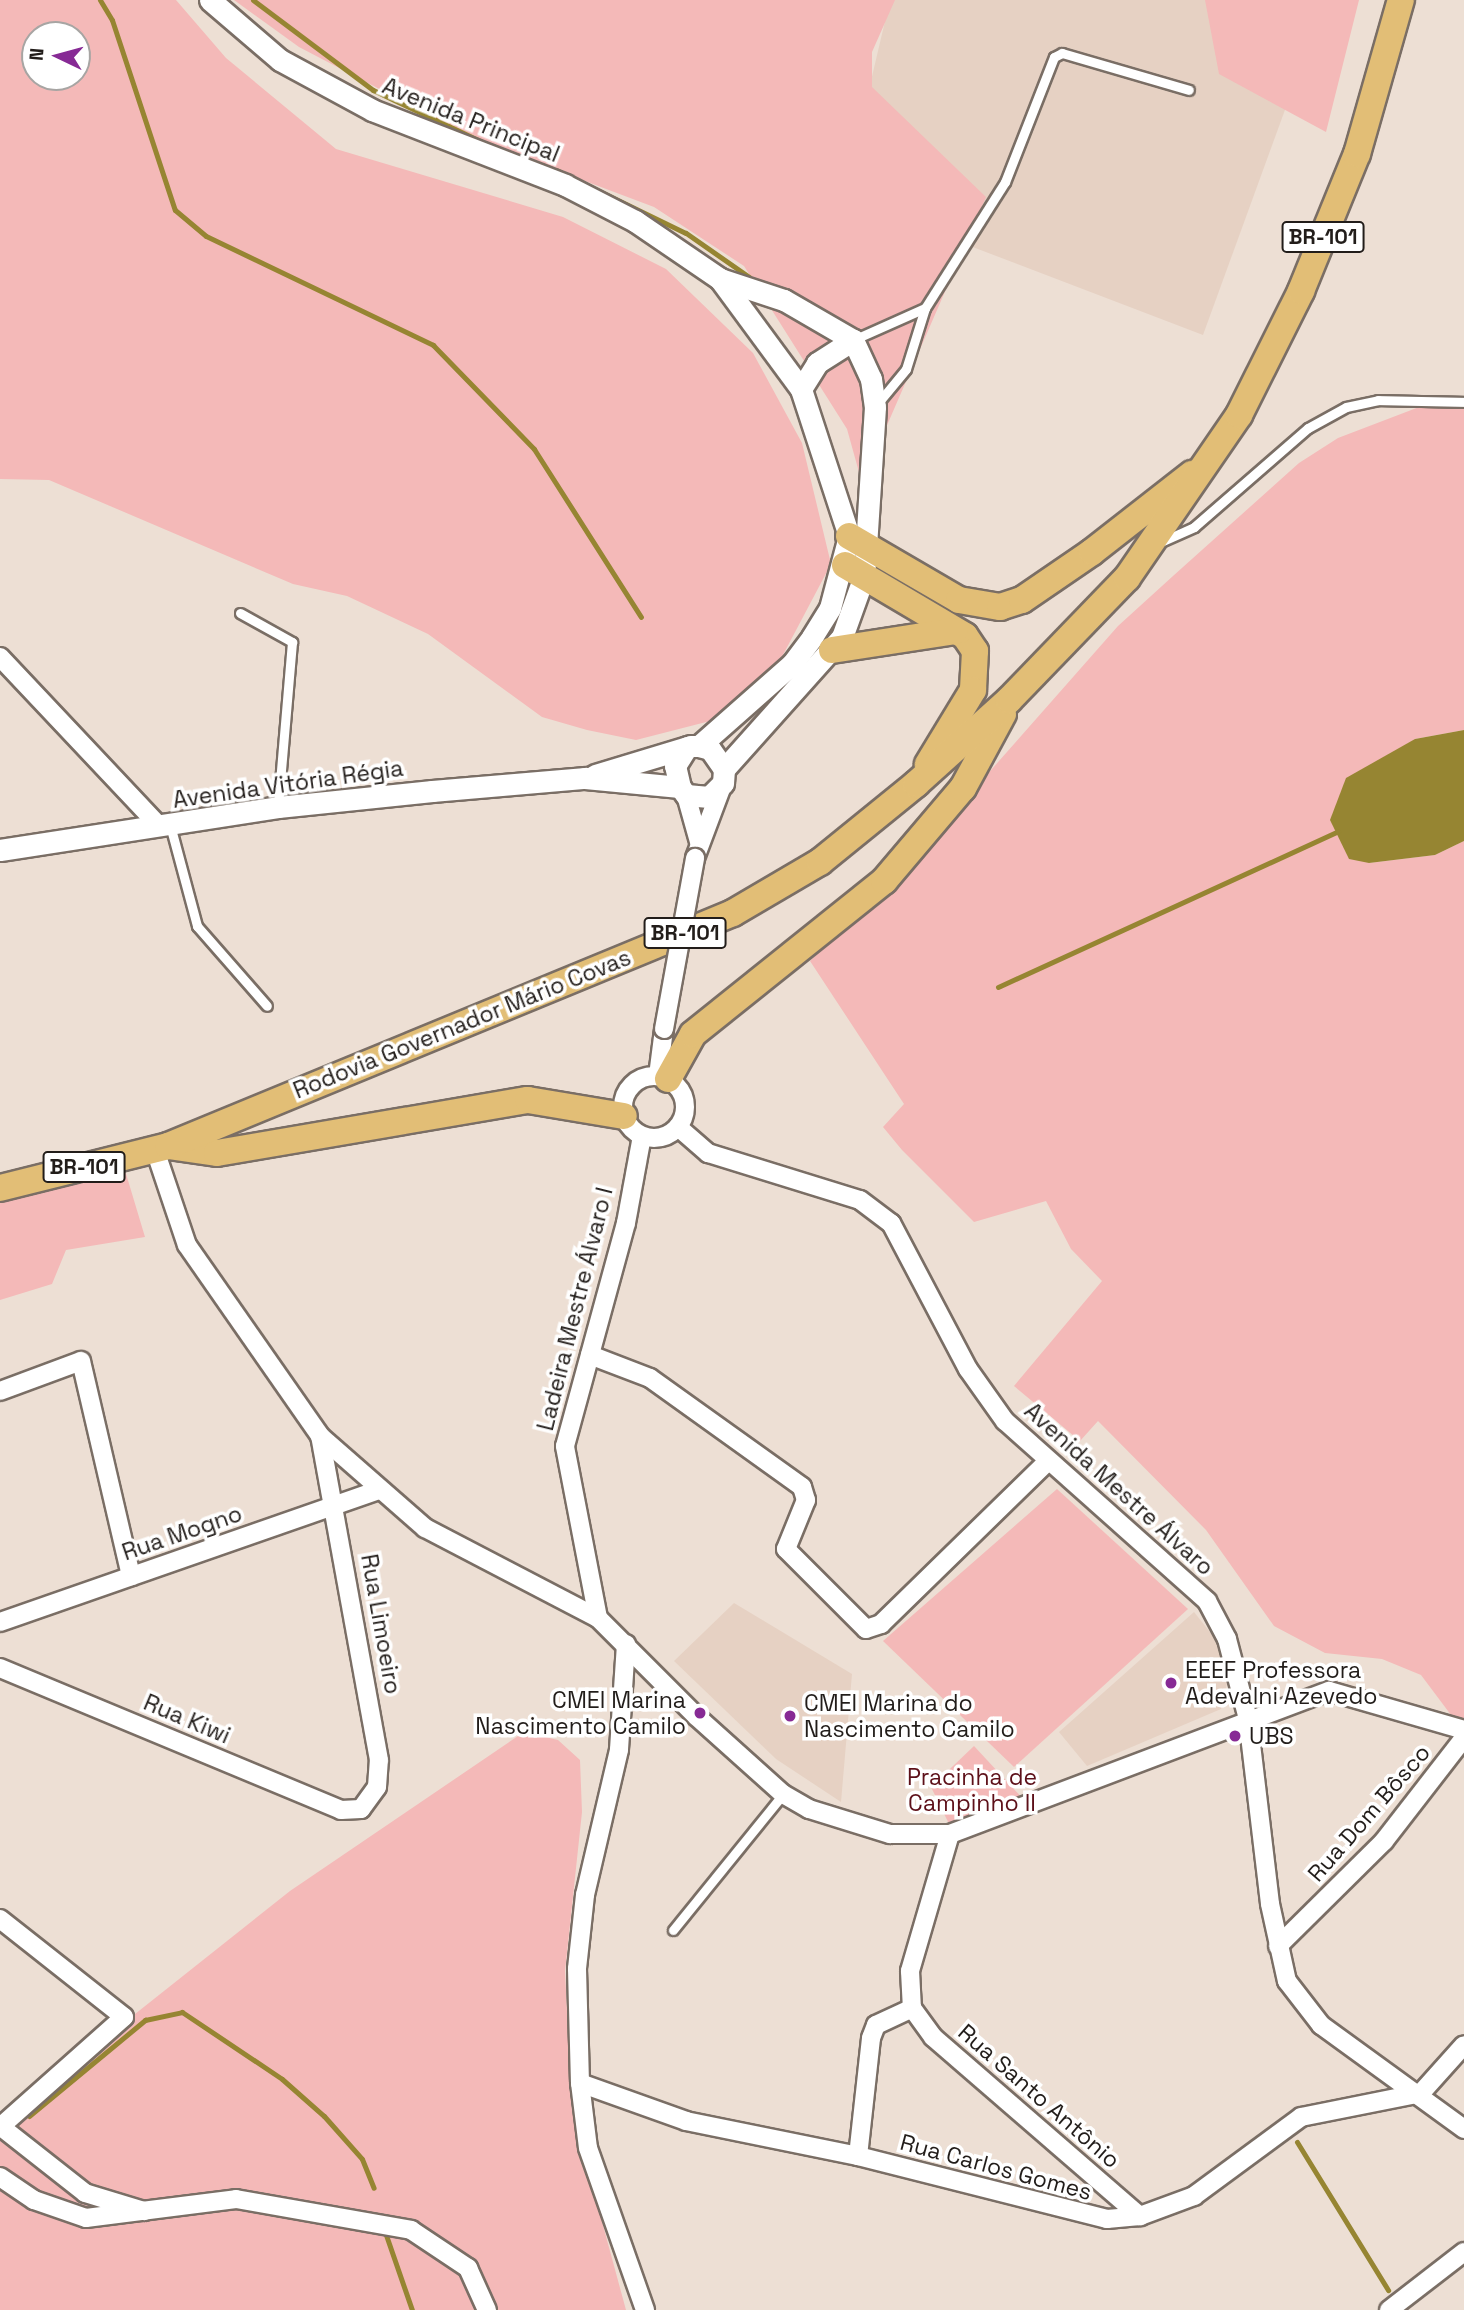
<!DOCTYPE html>
<html>
<head>
<meta charset="utf-8">
<style>
	body { margin:0 }
	#map { position:relative; width:1464px; height:2310px; overflow:hidden; background:#eddfd4; font-family:"Space Grotesk",sans-serif }
	div>[style] { position:absolute }
	[style*='--x'] { left:calc(var(--x)*1px); top:calc(var(--y)*1px); width:calc(var(--w)*1px); rotate:calc(var(--a)*1deg) }
	.built>* { inset:0; background:#e6d1c3 }
	.green>* { inset:0; background:#f4b9b8 }
	.water>* { inset:0; background:#968532 }
	.stream>* { height:5px; margin:-2.5px; padding:0 2.5px; transform-origin:2.5px; border-radius:2.5px; background:#968532 }
	.roads { filter:drop-shadow(2px 0 #7a6e65) drop-shadow(-2px 0 #7a6e65) drop-shadow(0 2px #7a6e65) drop-shadow(0 -2px #7a6e65) }
	.service>* { height:9px; margin:-4.5px; padding:0 4.5px; transform-origin:4.5px; border-radius:4.5px; background:#fff }
	.minor>* { height:18px; margin:-9px; padding:0 9px; transform-origin:9px; border-radius:9px; background:#fff }
	.minor>.ring { margin:-9px; padding:0; box-sizing:content-box; background:none; border:18px solid #fff; border-radius:50% }
	.tertiary>* { height:21px; margin:-10.5px; padding:0 10.5px; transform-origin:10.5px; border-radius:10.5px; background:#fff }
	.primary>* { height:26px; margin:-13px; padding:0 13px; transform-origin:13px; border-radius:13px; background:#e2be76 }
	.bridges { filter:drop-shadow(2px 0 #7a6e65) drop-shadow(-2px 0 #7a6e65) drop-shadow(0 2px #7a6e65) drop-shadow(0 -2px #7a6e65) }
	.minor-bridge>* { height:18px; margin:-9px; padding:0 9px; transform-origin:9px; border-radius:9px; background:#fff }
	.dots>* { width:19px; height:19px; translate:-50% -50%; box-sizing:border-box; border:4px solid #fff; border-radius:50% }
	span { translate:-50% -50%; white-space:nowrap; text-align:center; line-height:1.15; -webkit-text-stroke:7px #fff; paint-order:stroke }
	.shield-label span { padding:2px 5px; background:#fff; border:2px solid; border-radius:5px; -webkit-text-stroke-width:0 }
	.shield-label { font-size:21px; color:#221d1a; font-weight:700 }
	.street-label { font-size:23px; color:#221d1a }
	.poi-label { font-size:23px; color:#221d1a }
	.left { translate:0 -50%; text-align:left }
	.right { translate:-100% -50%; text-align:right }
	.park-label { font-size:23px; color:#5d1019 }
	.north { position:absolute; left:21px; top:21px; width:70px; height:70px; box-sizing:border-box; background:#fff; border:2px solid #a7a5a3; border-radius:50%; rotate:275deg; font-size:19px; font-weight:700; line-height:28px; text-align:center; color:#221d1a }
	.north::after { content:''; display:block; margin:auto; width:24px; height:32px; background:#872a95; clip-path:polygon(50% 0,100% 100%,50% 72%,0 100%) }
</style>
</head>
<body>
<div id="map">
	<div class="built">
		<i style="clip-path:polygon(890px 0,1325px 0,1203px 335px,957px 241px,862px 119px)"></i>
		<i style="clip-path:polygon(734px 1603px,852px 1674px,841px 1802px,776px 1759px,674px 1661px)"></i>
		<i style="clip-path:polygon(1194px 1612px,1221px 1646px,1229px 1674px,1221px 1709px,1087px 1766px,1059px 1732px)"></i>
	</div>
	<div class="green">
		<i style="clip-path:polygon(evenodd,0 0,176px 0,226px 58px,336px 149px,563px 217px,666px 269px,753px 353px,802px 443px,831px 564px,775px 670px,714px 720px,636px 740px,587px 730px,542px 717px,428px 634px,347px 596px,293px 584px,49px 480px,0 479px,0 0,35px 35px,77px 35px,77px 77px,35px 77px,35px 35px)"></i>
		<i style="clip-path:polygon(234px 0,895px 0,872px 52px,872px 87px,986px 197px,862px 483px,847px 429px,744px 266px,654px 207px,479px 141px,299px 47px)"></i>
		<i style="clip-path:polygon(1205px 0,1359px 0,1326px 132px,1219px 74px)"></i>
		<i style="clip-path:polygon(1427px 404px,1464px 405px,1464px 730px,1415px 739px,1369px 863px,1435px 855px,1464px 841px,1464px 1722px,1454px 1719px,1421px 1675px,1382px 1659px,1325px 1653px,1274px 1626px,1206px 1530px,1098px 1421px,1080px 1441px,1014px 1386px,1102px 1281px,1071px 1249px,1046px 1201px,974px 1222px,902px 1150px,883px 1127px,904px 1104px,810px 961px,902px 871px,1118px 626px,1173px 576px,1299px 463px,1338px 438px)"></i>
		<i style="clip-path:polygon(124px 1167px,145px 1237px,66px 1250px,52px 1284px,0 1300px,0 1202px)"></i>
		<i style="clip-path:polygon(1057px 1489px,1188px 1609px,1014px 1767px,883px 1641px)"></i>
		<i style="clip-path:polygon(524px 1732px,558px 1740px,580px 1760px,582px 1812px,565px 1971px,572px 2111px,626px 2310px,0 2310px,0 2140px,130px 2018px,290px 1891px)"></i>
		<i style="clip-path:polygon(974px 1746px,1026px 1802px,952px 1830px,931px 1787px)"></i>
	</div>
	<div class="water">
		<i style="clip-path:polygon(1464px 730px,1464px 841px,1435px 855px,1369px 863px,1349px 859px,1330px 820px,1346px 778px,1415px 739px)"></i>
	</div>
	<div class="stream">
		<i style="--x:100;--y:0;--w:23;--a:59"></i>
		<i style="--x:112;--y:20;--w:200;--a:71.7"></i>
		<i style="--x:175;--y:210;--w:40;--a:40"></i>
		<i style="--x:206;--y:236;--w:252;--a:25.6"></i>
		<i style="--x:433;--y:345;--w:145;--a:45.8"></i>
		<i style="--x:534;--y:449;--w:199;--a:57.5"></i>
		<i style="--x:253;--y:0;--w:150;--a:36.9"></i>
		<i style="--x:373;--y:90;--w:121;--a:25.5"></i>
		<i style="--x:556;--y:170;--w:144;--a:25.9"></i>
		<i style="--x:686;--y:233;--w:77;--a:34.9"></i>
		<i style="--x:998;--y:987;--w:374;--a:-24.6"></i>
		<i style="--x:29;--y:2116;--w:151;--a:-39.6"></i>
		<i style="--x:145;--y:2020;--w:38;--a:-12"></i>
		<i style="--x:182;--y:2012;--w:120;--a:33.8"></i>
		<i style="--x:282;--y:2079;--w:56;--a:41.4"></i>
		<i style="--x:324;--y:2116;--w:57;--a:48.5"></i>
		<i style="--x:362;--y:2159;--w:31;--a:68"></i>
		<i style="--x:1297;--y:2142;--w:174;--a:58.4"></i>
		<i style="--x:386;--y:2235;--w:79;--a:70.9"></i>
	</div>
	<div class="roads">
		<div class="service">
			<i style="--x:853;--y:340;--w:79;--a:-24"></i>
			<i style="--x:878;--y:403;--w:44;--a:-50.5"></i>
			<i style="--x:906;--y:369;--w:64;--a:-72.7"></i>
			<i style="--x:925;--y:308;--w:149;--a:-57.6"></i>
			<i style="--x:1005;--y:182;--w:134;--a:-68.6"></i>
			<i style="--x:1054;--y:57;--w:9;--a:-27"></i>
			<i style="--x:1062;--y:53;--w:132;--a:16.2"></i>
			<i style="--x:1163;--y:541;--w:34;--a:-24"></i>
			<i style="--x:1194;--y:527;--w:151;--a:-41"></i>
			<i style="--x:1308;--y:428;--w:43;--a:-28.9"></i>
			<i style="--x:1346;--y:407;--w:33;--a:-12"></i>
			<i style="--x:1378;--y:400;--w:86;--a:1.3"></i>
			<i style="--x:240;--y:613;--w:60;--a:29.1"></i>
			<i style="--x:292;--y:642;--w:164;--a:94.9"></i>
			<i style="--x:170;--y:825;--w:105;--a:75"></i>
			<i style="--x:197;--y:926;--w:106;--a:48.8"></i>
			<i style="--x:673;--y:1930;--w:175;--a:-51"></i>
		</div>
		<div class="minor">
			<i style="--x:0;--y:657;--w:233;--a:46.7"></i>
			<i style="--x:686;--y:795;--w:49;--a:74.5"></i>
			<i style="--x:695;--y:858;--w:77;--a:-69.4"></i>
			<i class="ring" style="left:623px;top:1076px;width:44px;height:44px"></i>
			<i style="--x:658;--y:1076;--w:47;--a:-82.7"></i>
			<i style="--x:678;--y:1127;--w:40;--a:41"></i>
			<i style="--x:708;--y:1153;--w:159;--a:17.2"></i>
			<i style="--x:860;--y:1200;--w:39;--a:37"></i>
			<i style="--x:891;--y:1223;--w:165;--a:62.2"></i>
			<i style="--x:968;--y:1369;--w:64;--a:54.6"></i>
			<i style="--x:1005;--y:1421;--w:271;--a:41.7"></i>
			<i style="--x:1207;--y:1601;--w:43;--a:62.2"></i>
			<i style="--x:1227;--y:1639;--w:83;--a:75.3"></i>
			<i style="--x:1248;--y:1719;--w:186;--a:83.2"></i>
			<i style="--x:1270;--y:1904;--w:79;--a:77.6"></i>
			<i style="--x:1287;--y:1981;--w:56;--a:52.3"></i>
			<i style="--x:1321;--y:2025;--w:177;--a:36"></i>
			<i style="--x:155;--y:1150;--w:100;--a:71.4"></i>
			<i style="--x:187;--y:1245;--w:233;--a:55.1"></i>
			<i style="--x:320;--y:1436;--w:140;--a:41.2"></i>
			<i style="--x:425;--y:1528;--w:195;--a:27.5"></i>
			<i style="--x:598;--y:1618;--w:139;--a:45"></i>
			<i style="--x:696;--y:1716;--w:117;--a:41.9"></i>
			<i style="--x:783;--y:1794;--w:30;--a:30"></i>
			<i style="--x:809;--y:1809;--w:85;--a:17.2"></i>
			<i style="--x:890;--y:1834;--w:60;--a:0"></i>
			<i style="--x:950;--y:1834;--w:405;--a:-20.7"></i>
			<i style="--x:1329;--y:1691;--w:141;--a:16.1"></i>
			<i style="--x:590;--y:1355;--w:64;--a:21"></i>
			<i style="--x:650;--y:1378;--w:187;--a:35.6"></i>
			<i style="--x:802;--y:1487;--w:14;--a:73"></i>
			<i style="--x:806;--y:1500;--w:53;--a:112.2"></i>
			<i style="--x:786;--y:1549;--w:113;--a:45"></i>
			<i style="--x:866;--y:1629;--w:16;--a:-18"></i>
			<i style="--x:881;--y:1624;--w:232;--a:-44.3"></i>
			<i style="--x:0;--y:1391;--w:86;--a:-20.3"></i>
			<i style="--x:81;--y:1361;--w:221;--a:76.9"></i>
			<i style="--x:598;--y:1618;--w:175;--a:-100.9"></i>
			<i style="--x:565;--y:1446;--w:231;--a:-74.7"></i>
			<i style="--x:626;--y:1223;--w:88;--a:-79.6"></i>
			<i style="--x:0;--y:1622;--w:402;--a:-19.2"></i>
			<i style="--x:626;--y:1644;--w:106;--a:93.8"></i>
			<i style="--x:619;--y:1750;--w:149;--a:103.2"></i>
			<i style="--x:585;--y:1895;--w:74;--a:96.2"></i>
			<i style="--x:577;--y:1969;--w:114;--a:88.5"></i>
			<i style="--x:580;--y:2083;--w:65;--a:83"></i>
			<i style="--x:588;--y:2148;--w:172;--a:70.6"></i>
			<i style="--x:0;--y:1668;--w:369;--a:22.6"></i>
			<i style="--x:341;--y:1810;--w:20;--a:-3"></i>
			<i style="--x:361;--y:1809;--w:27;--a:-54"></i>
			<i style="--x:377;--y:1787;--w:27;--a:-86"></i>
			<i style="--x:379;--y:1760;--w:329;--a:-100.3"></i>
			<i style="--x:950;--y:1834;--w:143;--a:106.3"></i>
			<i style="--x:910;--y:1971;--w:37;--a:87"></i>
			<i style="--x:912;--y:2008;--w:36;--a:54"></i>
			<i style="--x:933;--y:2037;--w:274;--a:40.9"></i>
			<i style="--x:0;--y:1919;--w:158;--a:38.3"></i>
			<i style="--x:124;--y:2017;--w:166;--a:138.4"></i>
			<i style="--x:1278;--y:1946;--w:149;--a:-44.7"></i>
			<i style="--x:1384;--y:1841;--w:130;--a:-52.2"></i>
			<i style="--x:580;--y:2083;--w:113;--a:19.7"></i>
			<i style="--x:686;--y:2121;--w:176;--a:11.5"></i>
			<i style="--x:858;--y:2156;--w:257;--a:14.2"></i>
			<i style="--x:1107;--y:2219;--w:33;--a:-5"></i>
			<i style="--x:1140;--y:2216;--w:58;--a:-20.3"></i>
			<i style="--x:1194;--y:2196;--w:133;--a:-36.4"></i>
			<i style="--x:1301;--y:2117;--w:122;--a:-11.3"></i>
			<i style="--x:1421;--y:2093;--w:64;--a:-48.1"></i>
			<i style="--x:0;--y:2126;--w:108;--a:38.2"></i>
			<i style="--x:85;--y:2193;--w:62;--a:17"></i>
			<i style="--x:858;--y:2156;--w:119;--a:-83.7"></i>
			<i style="--x:871;--y:2038;--w:14;--a:-69"></i>
			<i style="--x:876;--y:2025;--w:40;--a:-25"></i>
			<i style="--x:0;--y:2177;--w:41;--a:34.1"></i>
			<i style="--x:34;--y:2200;--w:55;--a:19.1"></i>
			<i style="--x:86;--y:2218;--w:151;--a:-7.2"></i>
			<i style="--x:236;--y:2199;--w:178;--a:10"></i>
			<i style="--x:411;--y:2230;--w:69;--a:33.7"></i>
			<i style="--x:468;--y:2268;--w:46;--a:65.7"></i>
			<i style="--x:1389;--y:2310;--w:95;--a:-37.7"></i>
		</div>
		<div class="tertiary">
			<i style="--x:210;--y:0;--w:92;--a:40.6"></i>
			<i style="--x:280;--y:60;--w:105;--a:28.5"></i>
			<i style="--x:372;--y:110;--w:207;--a:21.2"></i>
			<i style="--x:565;--y:185;--w:79;--a:27.2"></i>
			<i style="--x:635;--y:221;--w:103;--a:34.3"></i>
			<i style="--x:720;--y:279;--w:67;--a:18.2"></i>
			<i style="--x:784;--y:300;--w:80;--a:30.1"></i>
			<i style="--x:853;--y:340;--w:43;--a:65.2"></i>
			<i style="--x:871;--y:379;--w:28;--a:82"></i>
			<i style="--x:875;--y:407;--w:169;--a:93.7"></i>
			<i style="--x:864;--y:576;--w:65;--a:109.8"></i>
			<i style="--x:842;--y:637;--w:177;--a:131.8"></i>
			<i style="--x:801;--y:389;--w:31;--a:-58"></i>
			<i style="--x:817;--y:363;--w:43;--a:-32.6"></i>
			<i style="--x:699;--y:746;--w:124;--a:-41.4"></i>
			<i style="--x:792;--y:664;--w:34;--a:-53"></i>
			<i style="--x:812;--y:637;--w:34;--a:-58"></i>
			<i style="--x:830;--y:608;--w:74;--a:-75.2"></i>
			<i style="--x:849;--y:536;--w:155;--a:-108.1"></i>
			<i style="--x:801;--y:389;--w:137;--a:-126.4"></i>
			<i style="--x:595;--y:775;--w:100;--a:-16.8"></i>
			<i style="--x:691;--y:746;--w:8;--a:0"></i>
			<i style="--x:699;--y:746;--w:11;--a:15"></i>
			<i style="--x:710;--y:749;--w:24;--a:55"></i>
			<i style="--x:724;--y:769;--w:14;--a:94"></i>
			<i style="--x:723;--y:783;--w:20;--a:135"></i>
			<i style="--x:709;--y:797;--w:23;--a:-175"></i>
			<i style="--x:686;--y:795;--w:10;--a:-127"></i>
			<i style="--x:680;--y:787;--w:22;--a:-103"></i>
			<i style="--x:675;--y:766;--w:22;--a:-58"></i>
			<i style="--x:0;--y:850;--w:281;--a:-8.8"></i>
			<i style="--x:278;--y:807;--w:155;--a:-5.9"></i>
			<i style="--x:432;--y:791;--w:154;--a:-4.9"></i>
			<i style="--x:585;--y:778;--w:95;--a:5.4"></i>
		</div>
		<div class="primary">
			<i style="--x:849;--y:536;--w:127;--a:30.2"></i>
			<i style="--x:959;--y:600;--w:42;--a:9.7"></i>
			<i style="--x:1000;--y:607;--w:23;--a:-18"></i>
			<i style="--x:1022;--y:600;--w:85;--a:-34.4"></i>
			<i style="--x:1092;--y:552;--w:127;--a:-38"></i>
			<i style="--x:845;--y:565;--w:139;--a:30.6"></i>
			<i style="--x:965;--y:636;--w:18;--a:56"></i>
			<i style="--x:975;--y:651;--w:39;--a:93"></i>
			<i style="--x:973;--y:690;--w:87;--a:121.3"></i>
			<i style="--x:832;--y:650;--w:124;--a:-8.8"></i>
			<i style="--x:668;--y:1079;--w:51;--a:-60.9"></i>
			<i style="--x:693;--y:1034;--w:245;--a:-38.7"></i>
			<i style="--x:884;--y:881;--w:122;--a:-49.7"></i>
			<i style="--x:963;--y:788;--w:84;--a:-61.6"></i>
			<i style="--x:168;--y:1146;--w:49;--a:8.1"></i>
			<i style="--x:217;--y:1153;--w:315;--a:-9.7"></i>
			<i style="--x:528;--y:1100;--w:97;--a:9.5"></i>
			<i style="--x:0;--y:1188;--w:173;--a:-14"></i>
			<i style="--x:168;--y:1146;--w:611;--a:-22.41"></i>
			<i style="--x:733;--y:913;--w:101;--a:-30.4"></i>
			<i style="--x:820;--y:862;--w:124;--a:-39.1"></i>
			<i style="--x:916;--y:784;--w:125;--a:-42.1"></i>
			<i style="--x:1009;--y:700;--w:170;--a:-46"></i>
			<i style="--x:1127;--y:578;--w:198;--a:-55.5"></i>
			<i style="--x:1239;--y:415;--w:139;--a:-63.4"></i>
			<i style="--x:1301;--y:291;--w:148;--a:-67.8"></i>
			<i style="--x:1357;--y:154;--w:160;--a:-74.1"></i>
		</div>
	</div>
	<div class="bridges">
		<div class="minor-bridge">
			<i style="--x:664;--y:1029;--w:174;--a:-79.7"></i>
		</div>
	</div>
	<div class="dots">
		<i style="left:1171px;top:1683px;background:#872a95"></i>
		<i style="left:700px;top:1713px;background:#872a95"></i>
		<i style="left:790px;top:1716px;background:#872a95"></i>
		<i style="left:1235px;top:1736px;background:#872a95"></i>
	</div>
	<div class="shield-label">
		<span style="left:1323px;top:237px">BR-101</span>
		<span style="left:685px;top:933px">BR-101</span>
		<span style="left:84px;top:1167px">BR-101</span>
	</div>
	<div class="street-label">
		<span style="left:471px;top:120px;rotate:22deg">Avenida Principal</span>
		<span style="left:288px;top:784px;rotate:-8deg">Avenida Vitória Régia</span>
		<span style="left:462px;top:1024px;rotate:-22deg">Rodovia Governador Mário Covas</span>
		<span style="left:575px;top:1309px;rotate:-76deg">Ladeira Mestre Álvaro I</span>
		<span style="left:1119px;top:1489px;rotate:42deg">Avenida Mestre Álvaro</span>
		<span style="left:182px;top:1533px;rotate:-19deg">Rua Mogno</span>
		<span style="left:381px;top:1624px;rotate:80deg">Rua Limoeiro</span>
		<span style="left:187px;top:1719px;rotate:23deg">Rua Kiwi</span>
		<span style="left:1369px;top:1813px;rotate:-49deg">Rua Dom Bôsco</span>
		<span style="left:1039px;top:2096px;rotate:41deg">Rua Santo Antônio</span>
		<span style="left:996px;top:2167px;rotate:15deg">Rua Carlos Gomes</span>
	</div>
	<div class="poi-label">
		<span class="left" style="left:1185px;top:1683px">EEEF Professora<br>Adevalni Azevedo</span>
		<span class="right" style="left:686px;top:1713px">CMEI Marina<br>Nascimento Camilo</span>
		<span class="left" style="left:804px;top:1716px">CMEI Marina do<br>Nascimento Camilo</span>
		<span class="left" style="left:1249px;top:1736px">UBS</span>
	</div>
	<div class="park-label">
		<span style="left:972px;top:1790px">Pracinha de<br>Campinho II</span>
	</div>
	<div class="north">N</div>
</div>
</body>
</html>
